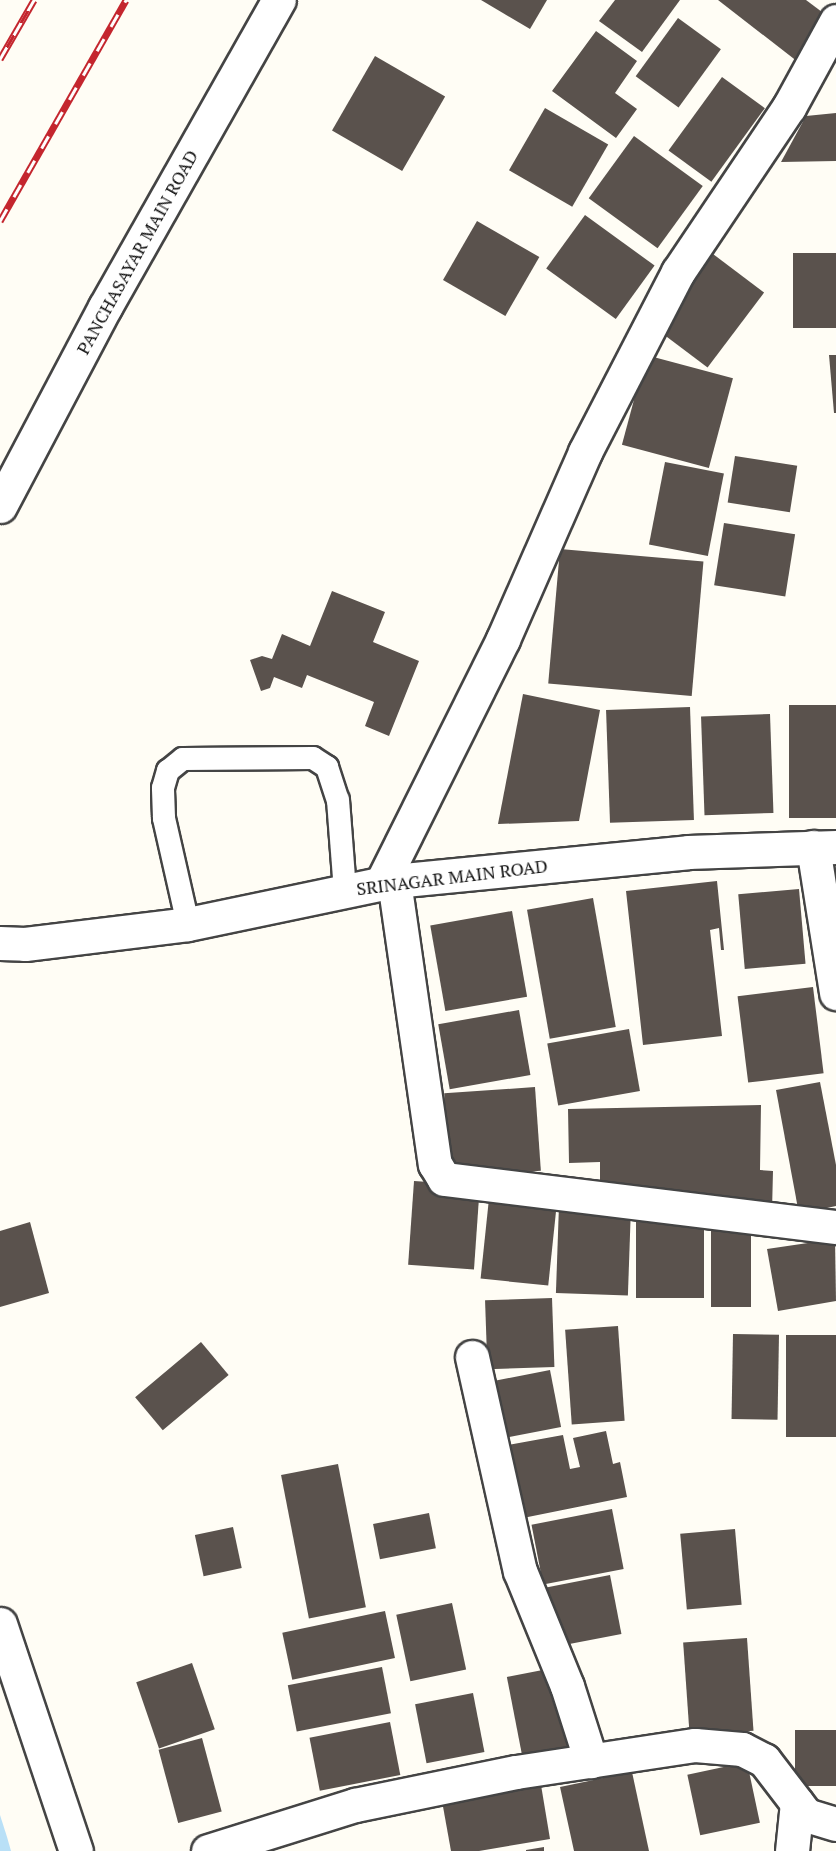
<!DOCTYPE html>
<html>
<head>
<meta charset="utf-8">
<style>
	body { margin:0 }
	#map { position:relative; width:836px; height:1851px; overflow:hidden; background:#fffdf5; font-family:"PT Serif",serif }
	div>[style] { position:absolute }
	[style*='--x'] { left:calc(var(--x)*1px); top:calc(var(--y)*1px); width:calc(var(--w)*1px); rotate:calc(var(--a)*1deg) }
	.water>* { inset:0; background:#b9e0f7 }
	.building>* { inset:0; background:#5a524d; transform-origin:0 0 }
	.roads { filter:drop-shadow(2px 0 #444) drop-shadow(-2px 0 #444) drop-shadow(0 2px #444) drop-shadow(0 -2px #444) }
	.service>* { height:22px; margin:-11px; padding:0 11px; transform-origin:11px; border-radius:11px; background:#fff }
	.minor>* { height:33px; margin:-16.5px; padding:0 16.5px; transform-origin:16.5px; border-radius:16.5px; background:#fff }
	.rail>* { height:7px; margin-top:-3.5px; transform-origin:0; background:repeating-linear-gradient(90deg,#fff 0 14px,#c4262e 0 28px); box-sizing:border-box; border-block:2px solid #c4262e }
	span { translate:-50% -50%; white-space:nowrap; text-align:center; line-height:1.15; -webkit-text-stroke:6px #fff; paint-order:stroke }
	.street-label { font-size:18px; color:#111 }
</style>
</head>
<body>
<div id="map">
	<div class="water">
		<i style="clip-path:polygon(0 1815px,7px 1837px,11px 1851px,0 1851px)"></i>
	</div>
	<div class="building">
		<i style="clip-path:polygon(481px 0,547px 0,530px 29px)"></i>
		<i style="clip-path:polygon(615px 0,680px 0,642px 52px,599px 21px)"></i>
		<i style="clip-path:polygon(718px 0,806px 0,830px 18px,798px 62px)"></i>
		<i style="left:678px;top:18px;width:53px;height:72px;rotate:36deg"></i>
		<i style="clip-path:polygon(596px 31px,637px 61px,615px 93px,637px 109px,616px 138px,552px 91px)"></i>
		<i style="left:375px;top:56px;width:81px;height:86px;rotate:30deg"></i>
		<i style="left:722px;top:77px;width:53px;height:91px;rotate:36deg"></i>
		<i style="left:545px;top:108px;width:73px;height:72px;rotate:30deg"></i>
		<i style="clip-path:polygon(836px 113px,836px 161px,781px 162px,806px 116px)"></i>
		<i style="left:634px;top:136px;width:85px;height:77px;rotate:36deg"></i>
		<i style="left:585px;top:215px;width:86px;height:66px;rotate:36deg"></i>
		<i style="left:477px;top:221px;width:72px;height:68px;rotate:30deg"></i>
		<i style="left:836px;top:253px;width:75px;height:43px;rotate:90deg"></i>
		<i style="left:713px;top:254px;width:64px;height:94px;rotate:37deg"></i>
		<i style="left:646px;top:355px;width:90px;height:93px;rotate:15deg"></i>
		<i style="clip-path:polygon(829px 355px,836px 355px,836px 413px,834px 413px)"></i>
		<i style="left:735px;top:456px;width:63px;height:47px;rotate:9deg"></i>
		<i style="left:665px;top:462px;width:60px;height:84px;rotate:11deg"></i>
		<i style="left:724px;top:523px;width:72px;height:63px;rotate:9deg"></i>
		<i style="left:560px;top:549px;width:144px;height:135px;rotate:5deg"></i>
		<i style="clip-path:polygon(332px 591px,385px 612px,373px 642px,419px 661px,389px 736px,365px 726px,374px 702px,307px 675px,302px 688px,274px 677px,270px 688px,261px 691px,250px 660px,262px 656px,272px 659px,282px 634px,310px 646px)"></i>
		<i style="clip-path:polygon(523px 694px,600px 710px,579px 821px,498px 824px)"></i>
		<i style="left:836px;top:705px;width:113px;height:47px;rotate:90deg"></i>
		<i style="left:690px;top:707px;width:113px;height:84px;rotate:88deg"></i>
		<i style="left:770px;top:714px;width:99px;height:69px;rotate:88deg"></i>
		<i style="clip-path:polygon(717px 881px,724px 950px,721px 950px,719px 928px,710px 930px,722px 1036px,643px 1045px,626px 891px)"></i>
		<i style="left:799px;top:889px;width:75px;height:61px;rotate:85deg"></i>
		<i style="left:593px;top:898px;width:131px;height:67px;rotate:80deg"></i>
		<i style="left:512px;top:911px;width:87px;height:83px;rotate:80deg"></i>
		<i style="left:813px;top:987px;width:87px;height:76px;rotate:83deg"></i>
		<i style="left:519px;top:1010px;width:66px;height:82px;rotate:80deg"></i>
		<i style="left:629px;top:1029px;width:63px;height:83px;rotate:80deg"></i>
		<i style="clip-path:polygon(820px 1082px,836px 1165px,836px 1206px,799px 1214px,776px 1090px)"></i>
		<i style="left:535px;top:1087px;width:84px;height:91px;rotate:86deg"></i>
		<i style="clip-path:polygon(761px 1105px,760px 1170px,773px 1171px,772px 1211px,600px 1189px,600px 1162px,569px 1163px,568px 1109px)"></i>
		<i style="left:414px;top:1181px;width:66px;height:84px;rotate:4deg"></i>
		<i style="left:490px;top:1189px;width:68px;height:90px;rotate:6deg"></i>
		<i style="left:559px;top:1205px;width:72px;height:88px;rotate:2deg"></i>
		<i style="left:636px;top:1219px;width:68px;height:79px"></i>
		<i style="clip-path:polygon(30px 1222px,49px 1293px,0 1307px,0 1231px)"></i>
		<i style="left:711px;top:1226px;width:40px;height:81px"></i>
		<i style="clip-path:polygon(835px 1239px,836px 1301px,778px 1311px,767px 1249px)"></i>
		<i style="left:552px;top:1298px;width:69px;height:67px;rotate:88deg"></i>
		<i style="left:618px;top:1326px;width:95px;height:53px;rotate:86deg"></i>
		<i style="left:733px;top:1334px;width:46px;height:85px;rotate:1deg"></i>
		<i style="left:786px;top:1335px;width:50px;height:102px"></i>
		<i style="left:201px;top:1342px;width:43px;height:86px;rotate:50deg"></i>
		<i style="left:550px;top:1370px;width:58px;height:64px;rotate:79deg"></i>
		<i style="clip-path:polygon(606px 1431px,613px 1464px,620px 1462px,627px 1497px,518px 1519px,503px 1446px,563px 1435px,570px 1469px,580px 1467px,573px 1438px)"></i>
		<i style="left:338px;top:1464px;width:146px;height:58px;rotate:79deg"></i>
		<i style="left:612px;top:1509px;width:61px;height:82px;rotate:79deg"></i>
		<i style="left:429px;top:1513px;width:36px;height:57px;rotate:79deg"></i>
		<i style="left:233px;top:1527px;width:42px;height:39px;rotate:78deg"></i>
		<i style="left:735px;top:1529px;width:76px;height:55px;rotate:85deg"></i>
		<i style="left:610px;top:1575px;width:60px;height:65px;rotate:79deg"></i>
		<i style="left:452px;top:1603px;width:68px;height:57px;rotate:78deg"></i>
		<i style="left:385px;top:1611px;width:48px;height:105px;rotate:78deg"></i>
		<i style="left:747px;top:1638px;width:93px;height:64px;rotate:86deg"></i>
		<i style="left:192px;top:1663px;width:70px;height:59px;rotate:71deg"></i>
		<i style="left:382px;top:1667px;width:47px;height:96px;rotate:79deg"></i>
		<i style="left:553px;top:1668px;width:84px;height:47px;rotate:79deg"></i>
		<i style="left:473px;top:1693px;width:60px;height:59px;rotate:79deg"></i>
		<i style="left:390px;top:1722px;width:54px;height:82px;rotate:79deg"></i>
		<i style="left:836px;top:1730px;width:56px;height:41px;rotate:90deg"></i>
		<i style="left:202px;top:1738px;width:76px;height:45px;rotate:75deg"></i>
		<i style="left:747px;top:1762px;width:62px;height:61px;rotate:78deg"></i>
		<i style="clip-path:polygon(632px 1772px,649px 1851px,574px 1851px,560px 1787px)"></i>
		<i style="clip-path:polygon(541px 1785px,550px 1839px,479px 1851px,451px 1851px,442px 1801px)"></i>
		<i style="clip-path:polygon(544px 1847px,544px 1851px,526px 1851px,526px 1850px)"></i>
	</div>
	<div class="roads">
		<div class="service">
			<i style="--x:188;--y:924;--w:109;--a:-102.8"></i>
			<i style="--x:164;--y:818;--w:30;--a:-92"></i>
			<i style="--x:163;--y:788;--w:18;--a:-74"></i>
			<i style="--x:168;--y:771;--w:19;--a:-39"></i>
			<i style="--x:183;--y:759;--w:130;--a:-0.4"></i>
			<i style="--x:313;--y:758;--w:17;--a:33"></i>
			<i style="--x:327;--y:767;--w:35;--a:72"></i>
			<i style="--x:338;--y:800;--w:90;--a:85.6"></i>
		</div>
		<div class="minor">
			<i style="--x:0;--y:506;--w:225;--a:-62.2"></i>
			<i style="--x:105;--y:307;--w:353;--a:-60.5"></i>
			<i style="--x:813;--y:847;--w:148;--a:81"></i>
			<i style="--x:394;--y:881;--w:286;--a:81.8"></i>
			<i style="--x:435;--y:1164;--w:17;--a:59"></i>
			<i style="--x:444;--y:1179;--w:395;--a:7"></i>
			<i style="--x:382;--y:882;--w:271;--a:-63.5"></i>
			<i style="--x:503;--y:639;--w:204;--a:-66.3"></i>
			<i style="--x:585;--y:452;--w:203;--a:-62.7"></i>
			<i style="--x:678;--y:272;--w:199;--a:-56.1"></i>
			<i style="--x:789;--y:107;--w:98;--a:-61.3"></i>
			<i style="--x:0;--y:943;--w:25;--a:2"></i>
			<i style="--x:25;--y:944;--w:164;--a:-7"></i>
			<i style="--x:188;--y:924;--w:210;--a:-11.8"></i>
			<i style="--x:394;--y:881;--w:295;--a:-5.6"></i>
			<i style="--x:688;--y:852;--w:148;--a:-1.9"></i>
			<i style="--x:472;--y:1357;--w:219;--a:77.4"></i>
			<i style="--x:520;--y:1571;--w:124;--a:67.8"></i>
			<i style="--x:567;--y:1686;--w:79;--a:72.3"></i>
			<i style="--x:0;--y:1624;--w:239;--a:71.5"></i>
			<i style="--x:208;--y:1851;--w:154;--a:-17.4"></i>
			<i style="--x:355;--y:1805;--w:164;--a:-11.6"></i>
			<i style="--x:516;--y:1772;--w:181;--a:-8.6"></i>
			<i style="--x:695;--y:1745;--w:47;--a:4.9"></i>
			<i style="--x:742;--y:1749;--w:25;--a:27"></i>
			<i style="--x:764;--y:1760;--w:69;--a:52.6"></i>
			<i style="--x:806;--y:1815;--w:31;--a:17"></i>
			<i style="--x:792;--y:1851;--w:48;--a:-84.1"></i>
		</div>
	</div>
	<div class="rail">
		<i style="--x:0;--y:59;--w:68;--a:-60"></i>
		<i style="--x:0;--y:221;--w:254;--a:-60.3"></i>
	</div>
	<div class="street-label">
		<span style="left:137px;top:252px;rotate:-61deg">PANCHASAYAR MAIN ROAD</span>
		<span style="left:452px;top:877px;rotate:-7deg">SRINAGAR MAIN ROAD</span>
	</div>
</div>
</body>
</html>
